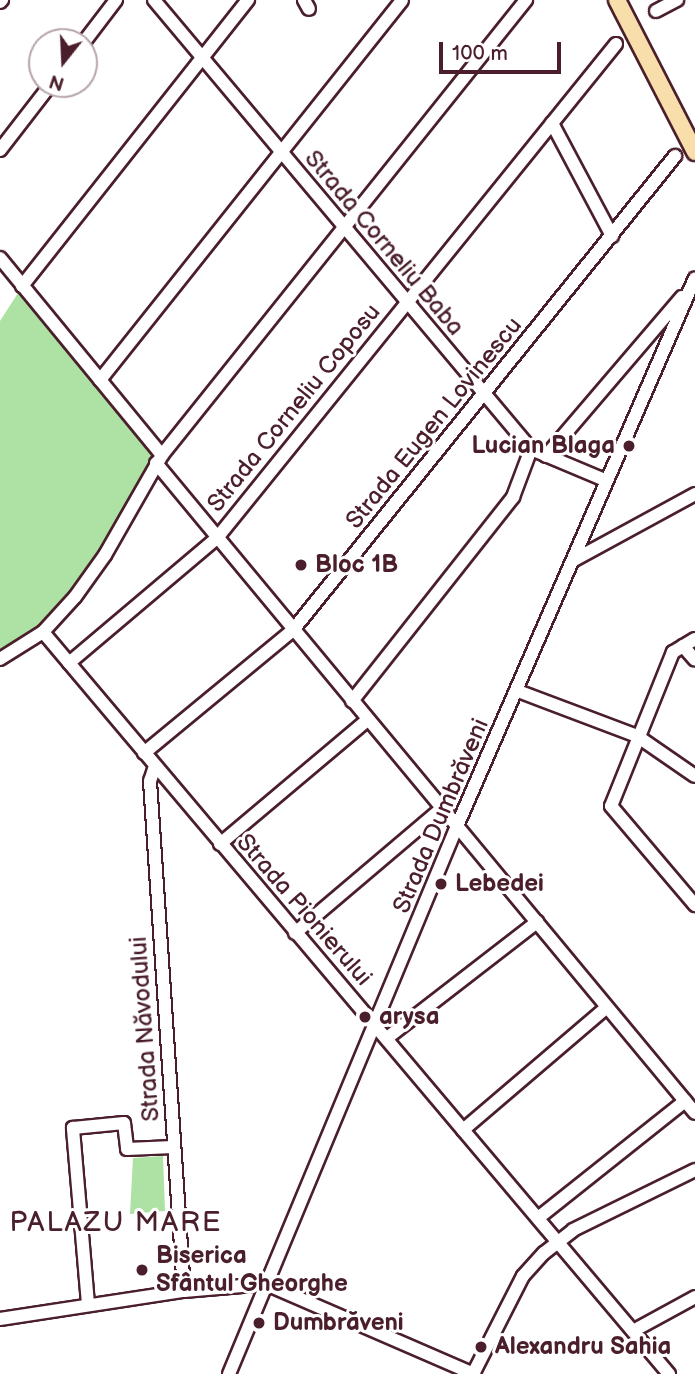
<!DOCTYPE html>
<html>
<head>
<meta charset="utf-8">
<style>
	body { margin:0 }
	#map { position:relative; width:695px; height:1374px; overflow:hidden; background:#fff; font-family:"Balsamiq Sans",sans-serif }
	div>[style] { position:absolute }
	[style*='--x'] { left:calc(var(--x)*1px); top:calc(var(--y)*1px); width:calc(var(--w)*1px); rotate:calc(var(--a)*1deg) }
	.green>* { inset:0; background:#ade2a4 }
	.roads { filter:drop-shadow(2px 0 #4a1f2b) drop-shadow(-2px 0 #4a1f2b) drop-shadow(0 2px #4a1f2b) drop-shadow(0 -2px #4a1f2b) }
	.minor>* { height:12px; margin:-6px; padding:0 6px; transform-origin:6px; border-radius:6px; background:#fff }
	.major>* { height:16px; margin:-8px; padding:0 8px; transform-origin:8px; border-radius:8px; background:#f8deab }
	.dots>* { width:19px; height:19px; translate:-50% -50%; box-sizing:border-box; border:4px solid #fff; border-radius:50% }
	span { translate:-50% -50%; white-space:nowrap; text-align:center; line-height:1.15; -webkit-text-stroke:6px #fff; paint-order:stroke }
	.street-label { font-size:24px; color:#4a1f2b }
	.poi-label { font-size:24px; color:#4a1f2b; font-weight:700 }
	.right { translate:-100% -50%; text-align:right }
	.left { translate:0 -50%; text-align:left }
	.quarter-label { font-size:28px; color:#4a1f2b; letter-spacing:2px }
	.north { position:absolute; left:28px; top:28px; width:70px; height:70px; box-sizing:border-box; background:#fff; border:2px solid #b7a5aa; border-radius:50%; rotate:198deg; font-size:19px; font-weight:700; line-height:28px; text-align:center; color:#4a1f2b }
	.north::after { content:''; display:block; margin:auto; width:24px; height:32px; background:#4a1f2b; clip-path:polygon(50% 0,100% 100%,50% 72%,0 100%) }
	.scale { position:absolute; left:439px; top:42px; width:122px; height:32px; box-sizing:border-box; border:4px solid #4a1f2b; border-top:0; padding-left:9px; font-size:21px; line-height:24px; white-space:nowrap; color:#4a1f2b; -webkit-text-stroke:5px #fff; paint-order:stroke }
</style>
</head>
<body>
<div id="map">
	<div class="green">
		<i style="clip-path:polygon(18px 293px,155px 456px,118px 529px,50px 621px,0 657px,0 321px)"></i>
		<i style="clip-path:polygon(163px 1156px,165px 1211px,130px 1214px,133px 1158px)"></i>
	</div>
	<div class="roads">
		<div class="minor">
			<i style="--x:154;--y:0;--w:586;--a:49.98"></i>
			<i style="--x:531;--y:449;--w:82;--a:22.8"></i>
			<i style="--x:304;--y:0;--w:10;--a:61"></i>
			<i style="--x:0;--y:2;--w:3;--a:-45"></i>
			<i style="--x:656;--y:11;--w:24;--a:-28"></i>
			<i style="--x:84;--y:42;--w:53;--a:-52.7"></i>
			<i style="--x:552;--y:123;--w:128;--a:62"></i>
			<i style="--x:0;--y:150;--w:83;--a:-52.3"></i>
			<i style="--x:0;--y:258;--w:255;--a:50.6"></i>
			<i style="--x:22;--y:286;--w:365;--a:-51.7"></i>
			<i style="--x:100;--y:380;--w:485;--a:-51.5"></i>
			<i style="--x:546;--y:456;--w:209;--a:-49.5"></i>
			<i style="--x:156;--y:463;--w:844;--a:50.33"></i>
			<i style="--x:574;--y:560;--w:138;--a:-28.6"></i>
			<i style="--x:43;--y:632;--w:971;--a:49.85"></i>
			<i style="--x:695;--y:639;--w:26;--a:149"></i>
			<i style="--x:673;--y:652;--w:166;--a:111.9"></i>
			<i style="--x:611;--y:806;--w:130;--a:49.7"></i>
			<i style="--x:683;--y:646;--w:18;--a:49"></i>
			<i style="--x:0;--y:659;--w:51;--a:-32.1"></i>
			<i style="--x:43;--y:632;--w:47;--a:-47.6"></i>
			<i style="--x:75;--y:597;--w:52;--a:-54.5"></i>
			<i style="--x:105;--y:555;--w:115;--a:-60.3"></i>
			<i style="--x:162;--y:455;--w:583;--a:-51.34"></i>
			<i style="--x:69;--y:663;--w:194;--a:-40.2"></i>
			<i style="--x:217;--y:538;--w:635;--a:-51.07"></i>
			<i style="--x:518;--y:691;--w:127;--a:20.7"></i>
			<i style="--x:637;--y:736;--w:70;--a:34.6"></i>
			<i style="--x:352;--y:701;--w:260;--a:-51.7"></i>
			<i style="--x:513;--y:497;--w:51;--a:-69.4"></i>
			<i style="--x:144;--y:753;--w:193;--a:-39.5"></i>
			<i style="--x:293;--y:630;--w:609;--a:-51.13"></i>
			<i style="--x:155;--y:766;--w:16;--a:108"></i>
			<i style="--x:150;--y:781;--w:511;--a:86.19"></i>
			<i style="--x:220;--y:844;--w:192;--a:-40.1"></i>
			<i style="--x:295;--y:933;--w:192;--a:-40.3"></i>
			<i style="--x:387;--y:1038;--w:190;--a:-37.7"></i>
			<i style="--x:463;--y:1130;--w:189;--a:-40.5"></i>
			<i style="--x:538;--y:1218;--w:188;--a:-38.5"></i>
			<i style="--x:88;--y:1304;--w:177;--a:-94.9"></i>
			<i style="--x:73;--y:1128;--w:51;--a:-5.6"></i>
			<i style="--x:124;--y:1123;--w:26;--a:83"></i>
			<i style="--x:127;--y:1149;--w:46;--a:-2.5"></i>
			<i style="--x:0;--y:1319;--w:186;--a:-8.7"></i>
			<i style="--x:184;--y:1291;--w:82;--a:-4.9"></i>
			<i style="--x:266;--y:1284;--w:227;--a:23.4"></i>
			<i style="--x:633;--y:1331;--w:71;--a:-28.7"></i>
			<i style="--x:229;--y:1374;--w:594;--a:-67.41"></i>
			<i style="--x:457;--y:826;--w:597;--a:-66.52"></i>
			<i style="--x:473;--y:1374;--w:110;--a:-63"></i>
			<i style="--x:523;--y:1276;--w:31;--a:-48"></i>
			<i style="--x:544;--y:1253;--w:37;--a:-38"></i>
			<i style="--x:573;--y:1230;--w:136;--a:-26.2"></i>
		</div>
		<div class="major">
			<i style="--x:617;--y:0;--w:171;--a:62.8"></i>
		</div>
	</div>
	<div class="dots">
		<i style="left:629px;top:446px;background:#4a1f2b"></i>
		<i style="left:301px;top:565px;background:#4a1f2b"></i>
		<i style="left:441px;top:884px;background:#4a1f2b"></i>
		<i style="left:365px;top:1017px;background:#4a1f2b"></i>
		<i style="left:142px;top:1270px;background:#4a1f2b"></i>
		<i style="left:259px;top:1323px;background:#4a1f2b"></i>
		<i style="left:481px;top:1347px;background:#4a1f2b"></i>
	</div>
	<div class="street-label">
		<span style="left:384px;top:243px;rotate:50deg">Strada Corneliu Baba</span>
		<span style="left:294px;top:408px;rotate:-51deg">Strada Corneliu Coposu</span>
		<span style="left:434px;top:423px;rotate:-51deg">Strada Eugen Lovinescu</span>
		<span style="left:441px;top:816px;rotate:-67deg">Strada Dumbrăveni</span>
		<span style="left:304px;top:910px;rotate:49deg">Strada Pionierului</span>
		<span style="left:145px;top:1029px;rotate:-94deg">Strada Năvodului</span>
	</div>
	<div class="poi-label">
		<span class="right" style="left:615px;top:446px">Lucian Blaga</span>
		<span class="left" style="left:315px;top:565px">Bloc 1B</span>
		<span class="left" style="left:455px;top:884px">Lebedei</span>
		<span class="left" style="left:379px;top:1017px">arysa</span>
		<span class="left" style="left:156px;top:1270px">Biserica<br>Sfântul Gheorghe</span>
		<span class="left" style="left:273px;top:1323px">Dumbrăveni</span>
		<span class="left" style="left:495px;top:1347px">Alexandru Sahia</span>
	</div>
	<div class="quarter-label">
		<span style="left:116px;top:1223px">PALAZU MARE</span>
	</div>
	<div class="north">N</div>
	<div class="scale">100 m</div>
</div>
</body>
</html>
